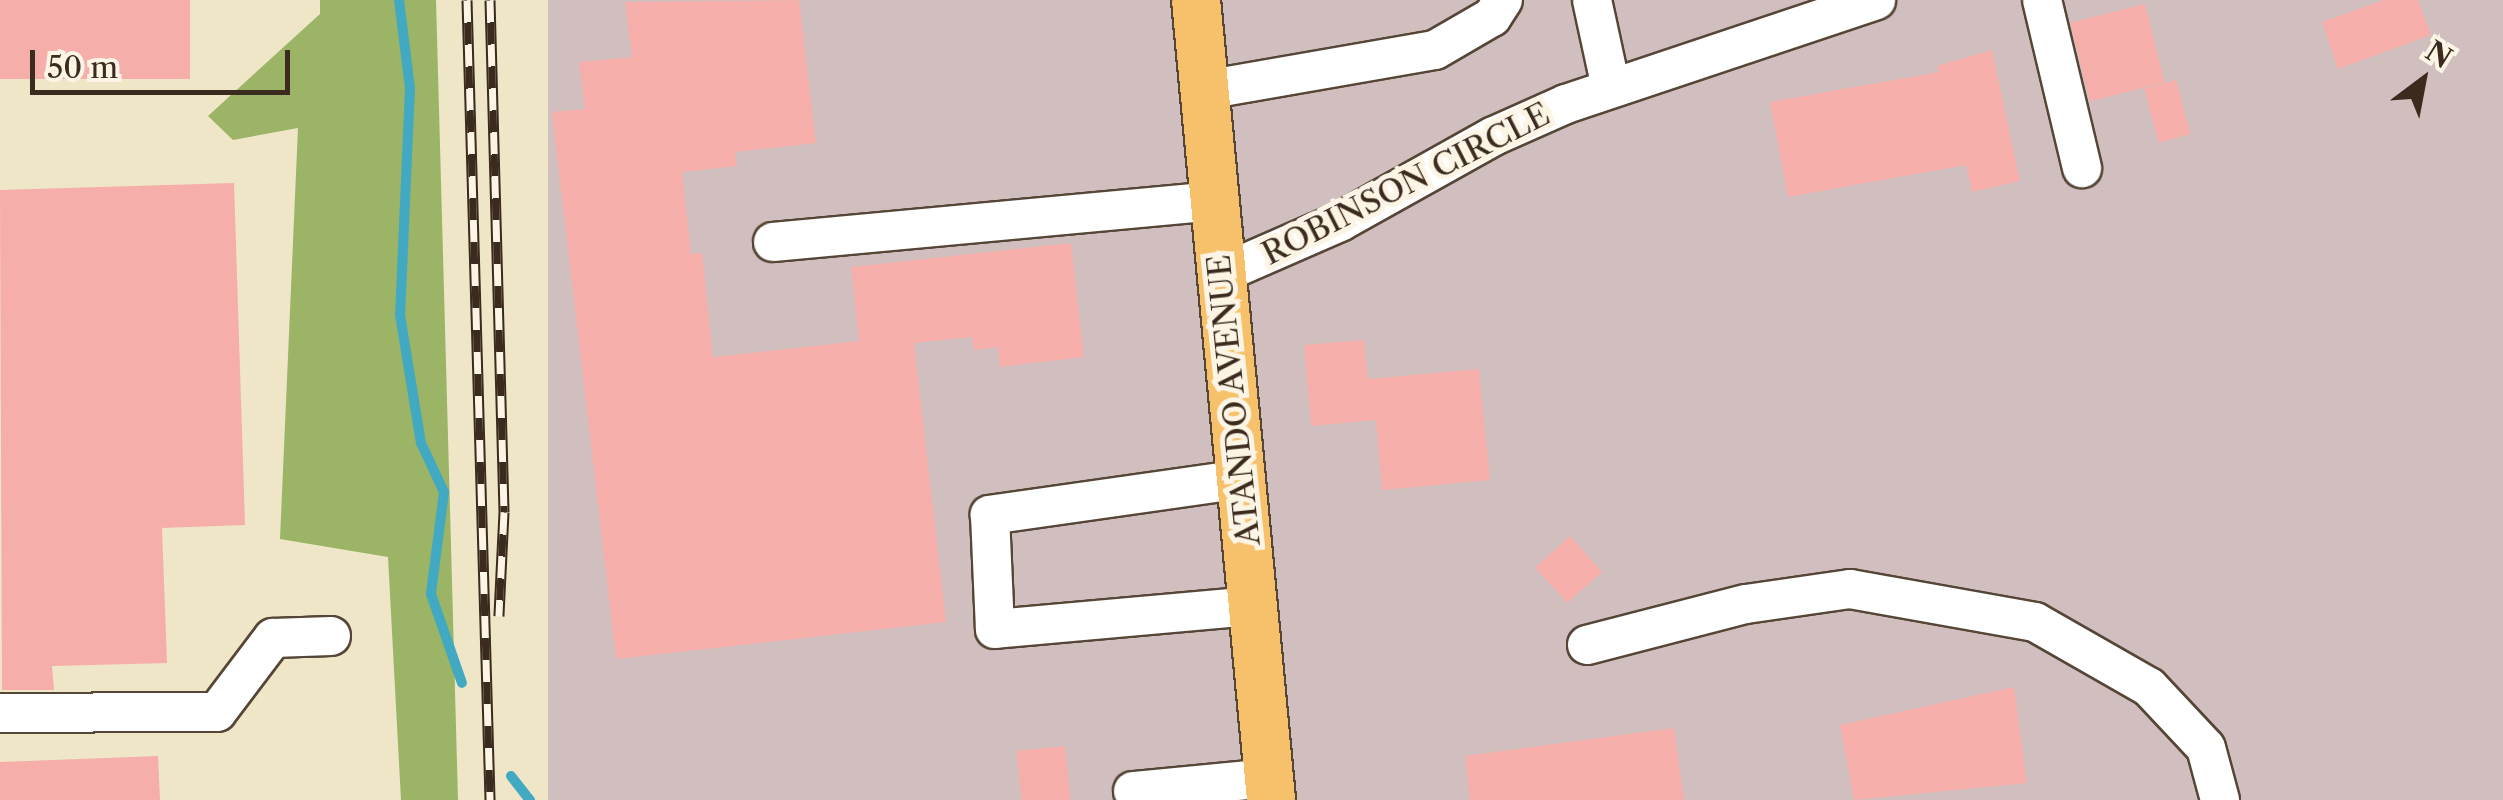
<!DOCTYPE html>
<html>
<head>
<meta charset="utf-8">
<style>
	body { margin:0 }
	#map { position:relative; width:2503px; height:800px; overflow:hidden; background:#eee6c7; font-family:"Libre Caslon Text",serif }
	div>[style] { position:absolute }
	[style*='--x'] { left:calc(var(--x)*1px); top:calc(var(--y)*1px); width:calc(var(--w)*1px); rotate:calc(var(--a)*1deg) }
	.industrial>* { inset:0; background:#d1bfbf; transform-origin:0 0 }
	.forest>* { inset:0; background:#9bb466 }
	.stream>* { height:10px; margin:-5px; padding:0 5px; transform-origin:5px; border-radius:5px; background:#42a9c2 }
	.building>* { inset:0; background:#f5aea9; transform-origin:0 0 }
	.roads { filter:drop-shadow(2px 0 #564637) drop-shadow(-2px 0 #564637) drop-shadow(0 2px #564637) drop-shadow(0 -2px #564637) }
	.minor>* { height:38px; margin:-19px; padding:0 19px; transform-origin:19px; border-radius:19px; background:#fff }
	.major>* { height:48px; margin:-24px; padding:0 24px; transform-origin:24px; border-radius:24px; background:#f7c06b }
	.rail>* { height:11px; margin-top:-5.5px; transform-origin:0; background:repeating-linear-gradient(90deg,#fcf5e5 0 22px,#3b2a1e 0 44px); box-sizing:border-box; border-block:2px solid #3b2a1e }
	span { translate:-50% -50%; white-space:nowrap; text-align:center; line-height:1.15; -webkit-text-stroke:10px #fcf5e5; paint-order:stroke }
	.street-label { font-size:32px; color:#3b2a1e }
	.north { position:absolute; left:2373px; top:30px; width:100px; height:100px; -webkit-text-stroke:8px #fcf5e5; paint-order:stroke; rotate:32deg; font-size:28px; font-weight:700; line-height:40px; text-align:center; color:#3b2a1e }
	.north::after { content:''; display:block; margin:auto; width:35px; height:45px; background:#3b2a1e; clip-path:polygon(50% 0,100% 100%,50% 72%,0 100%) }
	.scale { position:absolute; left:30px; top:50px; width:260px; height:45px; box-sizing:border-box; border:5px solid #3b2a1e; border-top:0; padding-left:12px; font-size:30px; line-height:35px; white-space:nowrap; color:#3b2a1e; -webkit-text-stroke:8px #fcf5e5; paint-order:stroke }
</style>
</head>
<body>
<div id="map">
	<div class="industrial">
		<i style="left:548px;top:0;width:1955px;height:800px"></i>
	</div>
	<div class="forest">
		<i style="clip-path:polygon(320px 0,436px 0,458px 800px,401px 800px,388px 557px,280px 539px,298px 128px,233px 140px,208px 116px,320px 14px)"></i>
	</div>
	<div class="stream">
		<i style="--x:399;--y:0;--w:89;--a:82.9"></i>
		<i style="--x:410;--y:88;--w:227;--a:92.5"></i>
		<i style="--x:400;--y:315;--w:130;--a:80.7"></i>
		<i style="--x:421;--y:443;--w:54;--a:64.9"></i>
		<i style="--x:444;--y:492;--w:103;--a:97.3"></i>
		<i style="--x:431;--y:594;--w:94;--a:70.8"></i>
		<i style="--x:511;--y:776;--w:31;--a:52"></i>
	</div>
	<div class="building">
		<i style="left:0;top:0;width:190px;height:79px"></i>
		<i style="clip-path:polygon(799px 0,816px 143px,735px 152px,737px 166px,682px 172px,691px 254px,702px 253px,713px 357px,859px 341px,851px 267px,1071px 243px,1084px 357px,1000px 367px,998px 347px,974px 350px,972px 337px,914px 343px,946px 622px,616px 659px,552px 112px,585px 109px,579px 62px,632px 57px,625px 2px)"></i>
		<i style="clip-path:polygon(2384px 0,2418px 0,2431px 35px,2338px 69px,2322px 22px)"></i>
		<i style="left:2145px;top:4px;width:81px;height:77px;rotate:76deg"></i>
		<i style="clip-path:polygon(1992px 50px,2020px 181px,1972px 192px,1966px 165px,1788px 197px,1770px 102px,1939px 72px,1937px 66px)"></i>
		<i style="left:2176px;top:80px;width:56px;height:33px;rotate:75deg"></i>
		<i style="clip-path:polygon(234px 183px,245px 525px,162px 528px,167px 663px,52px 666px,54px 690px,2px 690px,0 190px)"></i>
		<i style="clip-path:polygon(1364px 340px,1368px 379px,1479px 369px,1490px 480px,1382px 490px,1376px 420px,1311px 426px,1304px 345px)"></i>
		<i style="left:1570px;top:536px;width:48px;height:47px;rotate:48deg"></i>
		<i style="clip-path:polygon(2014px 687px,2027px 783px,1854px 800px,1840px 725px)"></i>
		<i style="clip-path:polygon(1674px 728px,1684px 800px,1470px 800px,1465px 756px)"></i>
		<i style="left:1065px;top:746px;width:54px;height:49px;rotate:84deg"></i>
		<i style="clip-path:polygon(158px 756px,160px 800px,0 800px,0 762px)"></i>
	</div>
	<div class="roads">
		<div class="minor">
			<i style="--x:1592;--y:0;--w:90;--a:77.8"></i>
			<i style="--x:2042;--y:0;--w:173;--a:76.6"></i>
			<i style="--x:1205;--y:90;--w:233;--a:-9.9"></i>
			<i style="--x:1435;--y:50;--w:66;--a:-30.1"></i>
			<i style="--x:1492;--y:17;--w:20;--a:-57"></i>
			<i style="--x:773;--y:242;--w:444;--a:-5.3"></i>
			<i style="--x:1221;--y:274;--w:130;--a:-23.6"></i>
			<i style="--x:1340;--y:222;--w:176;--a:-29.2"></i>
			<i style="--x:1494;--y:136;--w:79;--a:-24"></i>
			<i style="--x:1566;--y:104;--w:327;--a:-18.5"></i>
			<i style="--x:1242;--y:479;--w:255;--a:171.9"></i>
			<i style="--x:990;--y:515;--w:114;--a:87.5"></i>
			<i style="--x:995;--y:629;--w:260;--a:-5.1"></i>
			<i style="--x:1587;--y:645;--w:164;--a:-14.5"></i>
			<i style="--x:1746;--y:604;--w:105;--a:-8.2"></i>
			<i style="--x:1850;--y:589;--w:188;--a:10.1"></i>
			<i style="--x:2035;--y:622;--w:131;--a:29.7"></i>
			<i style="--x:2149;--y:687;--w:83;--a:46.9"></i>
			<i style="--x:2206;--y:748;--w:54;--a:74.9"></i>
			<i style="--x:0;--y:713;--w:217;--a:-0.3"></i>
			<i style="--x:217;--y:712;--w:93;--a:-52.9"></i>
			<i style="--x:273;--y:638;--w:58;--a:-2"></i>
			<i style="--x:1133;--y:791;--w:137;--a:-5.5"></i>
		</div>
		<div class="major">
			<i style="--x:1196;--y:0;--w:804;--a:84.64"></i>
		</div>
	</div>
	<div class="rail">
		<i style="--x:467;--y:0;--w:800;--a:88.35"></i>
		<i style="--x:490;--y:0;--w:512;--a:88.43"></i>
		<i style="--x:504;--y:512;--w:104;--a:92.8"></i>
	</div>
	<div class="street-label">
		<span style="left:1406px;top:184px;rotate:-27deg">ROBINSON CIRCLE</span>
		<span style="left:1234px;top:400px;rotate:-96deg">ATANDO AVENUE</span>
	</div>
	<div class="north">N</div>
	<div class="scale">50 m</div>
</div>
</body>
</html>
